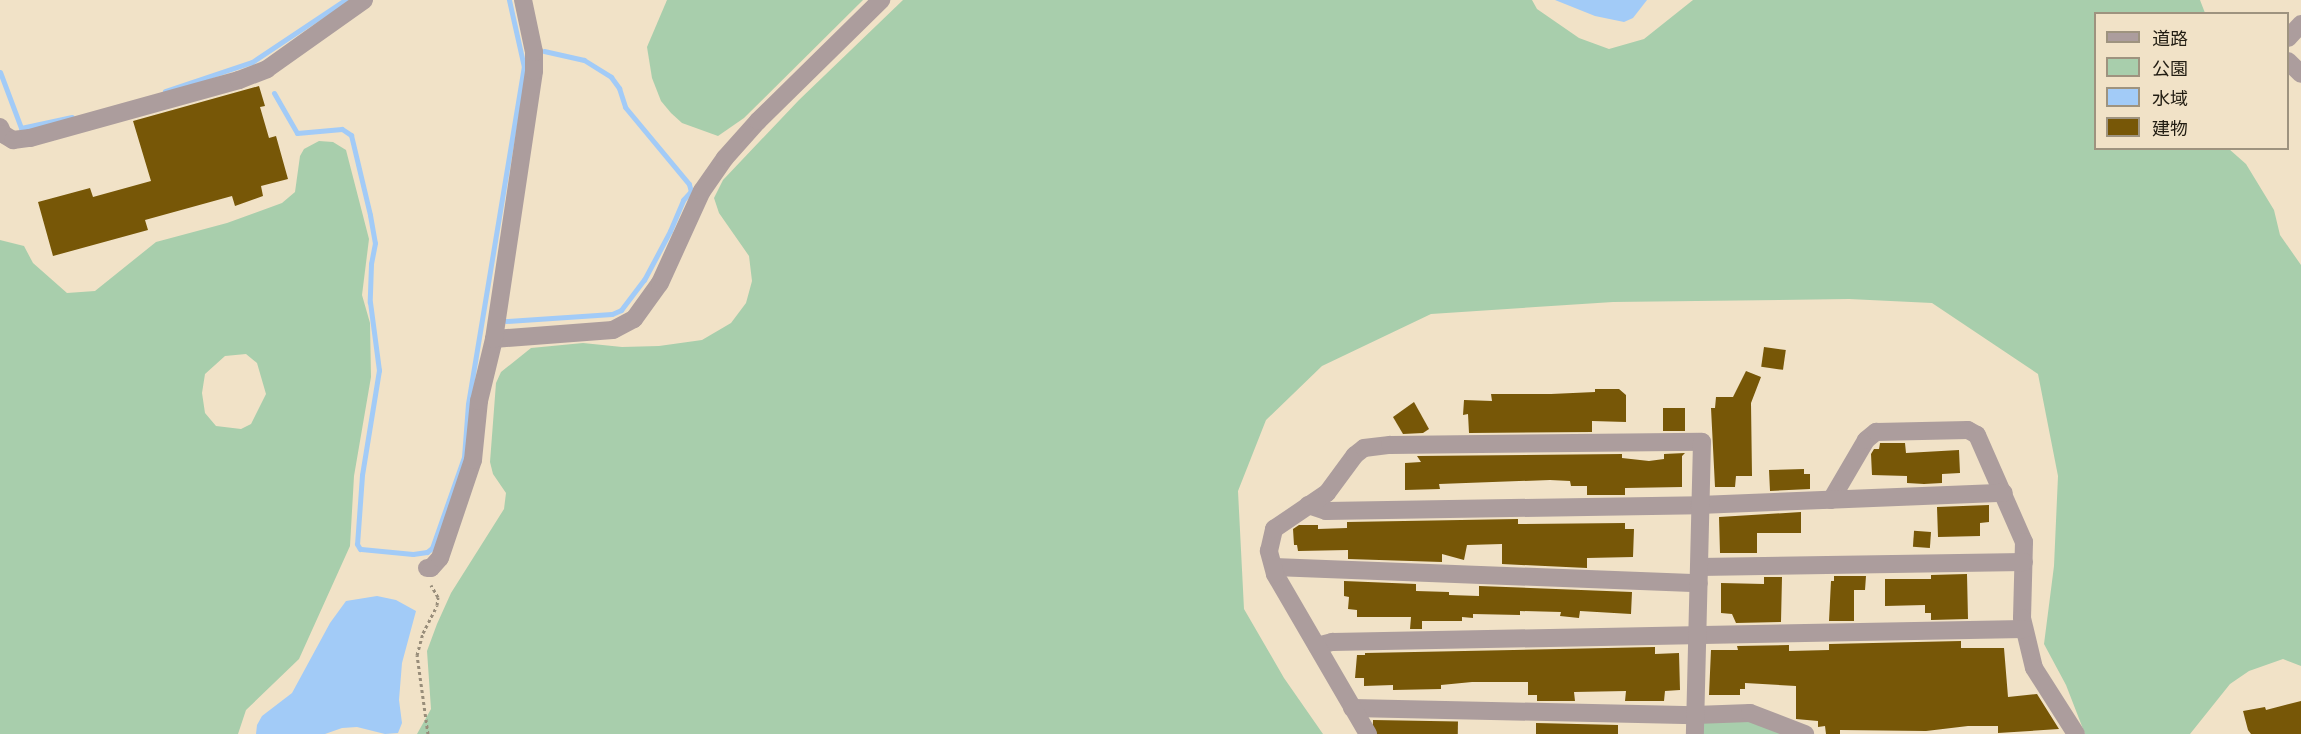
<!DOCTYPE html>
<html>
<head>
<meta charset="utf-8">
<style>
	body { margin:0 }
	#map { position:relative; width:2301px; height:734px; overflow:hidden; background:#f1e2c7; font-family:"Roboto Condensed","Noto Sans JP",sans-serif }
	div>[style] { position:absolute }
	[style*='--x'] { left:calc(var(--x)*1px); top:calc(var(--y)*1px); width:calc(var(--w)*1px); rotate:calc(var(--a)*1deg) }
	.green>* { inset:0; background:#a8ceac }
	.water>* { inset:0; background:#a2cbf7 }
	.stream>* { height:5px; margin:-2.5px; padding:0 2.5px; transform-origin:2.5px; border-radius:2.5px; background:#a2cbf7 }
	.building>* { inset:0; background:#775707; transform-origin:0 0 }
	.path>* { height:3px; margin-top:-1.5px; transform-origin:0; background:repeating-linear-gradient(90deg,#988d7a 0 3px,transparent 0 6px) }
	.minor>* { height:18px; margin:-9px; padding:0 9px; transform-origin:9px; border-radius:9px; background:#ac9d9d }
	span { translate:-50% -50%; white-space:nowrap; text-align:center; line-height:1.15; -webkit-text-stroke:6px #f1e2c7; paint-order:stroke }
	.legend { position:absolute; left:2094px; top:12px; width:195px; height:138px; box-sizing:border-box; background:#f1e2c7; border:2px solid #9e937f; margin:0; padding:8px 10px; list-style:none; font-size:18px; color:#211c12 }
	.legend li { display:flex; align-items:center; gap:12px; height:30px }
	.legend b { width:30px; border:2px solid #9e937f }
</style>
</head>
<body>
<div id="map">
	<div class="green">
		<i style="clip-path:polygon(667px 0,863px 0,744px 118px,718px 136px,682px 123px,671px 113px,661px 101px,652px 78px,647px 47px)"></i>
		<i style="clip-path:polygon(903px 0,1532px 0,1537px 9px,1579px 38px,1609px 49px,1644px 39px,1693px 0,2200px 0,2205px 13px,2096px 14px,2096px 148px,2229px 149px,2246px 164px,2274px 210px,2280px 235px,2301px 265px,2301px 666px,2283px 659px,2249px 671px,2230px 684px,2190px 734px,2085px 734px,2066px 685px,2044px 644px,2054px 566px,2058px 476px,2038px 374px,1932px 303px,1849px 299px,1613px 302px,1431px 314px,1322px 366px,1266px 420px,1238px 491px,1244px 609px,1284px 678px,1323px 734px,417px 734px,431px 709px,427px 651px,437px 624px,451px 593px,504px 509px,506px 493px,493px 474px,490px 462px,496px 383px,501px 372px,531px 348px,583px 343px,622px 347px,659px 346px,702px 340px,731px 323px,746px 303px,752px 281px,749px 256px,719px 213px,714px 198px,723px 180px,799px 100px)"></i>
		<i style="clip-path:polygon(evenodd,319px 141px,333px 142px,346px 150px,369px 239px,362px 295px,370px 323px,371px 377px,354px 476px,350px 546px,299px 659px,246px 710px,238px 734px,0 734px,0 240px,24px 246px,33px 263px,67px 293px,95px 291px,156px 242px,227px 223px,282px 203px,295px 192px,300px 156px,304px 149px,319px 141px,246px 354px,257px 363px,266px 394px,251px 424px,241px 429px,216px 426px,205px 413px,202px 393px,205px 374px,225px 356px,246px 354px)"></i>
		<i style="clip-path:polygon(1750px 719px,1792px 734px,1703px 734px,1703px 721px)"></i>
	</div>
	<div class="water">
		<i style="clip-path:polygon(1555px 0,1647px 0,1633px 18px,1624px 22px,1595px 16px)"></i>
		<i style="clip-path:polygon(377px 596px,396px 600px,416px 611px,402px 663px,399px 700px,402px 723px,398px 733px,385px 734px,357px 727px,342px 728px,325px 734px,256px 734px,257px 725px,262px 716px,292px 693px,330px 623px,346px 601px)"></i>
	</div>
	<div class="stream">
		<i style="--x:544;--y:51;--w:41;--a:12.7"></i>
		<i style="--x:584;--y:60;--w:32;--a:32"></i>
		<i style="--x:611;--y:77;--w:14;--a:54"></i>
		<i style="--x:619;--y:88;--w:20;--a:72"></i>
		<i style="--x:625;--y:107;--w:100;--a:50.3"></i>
		<i style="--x:689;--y:184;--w:8;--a:76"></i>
		<i style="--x:0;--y:72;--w:60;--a:69.4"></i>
		<i style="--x:21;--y:128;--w:52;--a:-12.2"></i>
		<i style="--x:165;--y:91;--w:92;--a:-18.4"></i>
		<i style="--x:252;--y:62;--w:112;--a:-33.7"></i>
		<i style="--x:274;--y:93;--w:46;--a:60.1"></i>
		<i style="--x:297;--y:133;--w:45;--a:-5.1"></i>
		<i style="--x:342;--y:129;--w:11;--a:34"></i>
		<i style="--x:351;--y:135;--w:82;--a:76.6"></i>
		<i style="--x:370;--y:215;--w:28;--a:80"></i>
		<i style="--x:375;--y:243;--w:21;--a:101"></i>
		<i style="--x:371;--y:264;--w:38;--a:92"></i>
		<i style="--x:370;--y:302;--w:69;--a:82.5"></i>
		<i style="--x:379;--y:370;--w:106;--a:99.2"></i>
		<i style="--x:362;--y:475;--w:69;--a:94.1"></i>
		<i style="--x:357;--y:544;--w:6;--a:59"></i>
		<i style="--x:506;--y:321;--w:106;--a:-3.8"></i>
		<i style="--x:612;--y:314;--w:10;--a:-24"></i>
		<i style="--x:621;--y:310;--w:38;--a:-53"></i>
		<i style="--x:644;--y:280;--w:55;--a:-62"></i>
		<i style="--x:670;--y:231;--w:34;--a:-67"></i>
		<i style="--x:683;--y:200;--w:12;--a:-48"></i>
		<i style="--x:361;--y:549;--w:52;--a:5.5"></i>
		<i style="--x:413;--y:554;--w:14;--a:-8"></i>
		<i style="--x:427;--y:552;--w:6;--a:-39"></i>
		<i style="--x:432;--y:548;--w:96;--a:-70.6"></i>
		<i style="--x:464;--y:457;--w:53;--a:-85.7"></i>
		<i style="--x:468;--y:404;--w:342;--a:-80.6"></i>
		<i style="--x:524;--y:67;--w:69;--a:-102.6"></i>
	</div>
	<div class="building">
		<i style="clip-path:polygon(259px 86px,265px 106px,260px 107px,269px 138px,276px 136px,288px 179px,261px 186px,263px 196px,235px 206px,232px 196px,145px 220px,148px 230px,53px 256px,38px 202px,90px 188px,93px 197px,151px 181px,133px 121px)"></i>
		<i style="left:1764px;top:347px;width:22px;height:20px;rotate:8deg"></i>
		<i style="clip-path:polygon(1746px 371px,1761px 377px,1751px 403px,1752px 476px,1736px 476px,1735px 487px,1715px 487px,1711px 408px,1715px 408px,1716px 397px,1733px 397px)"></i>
		<i style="clip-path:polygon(1595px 389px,1619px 389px,1626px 395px,1626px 422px,1592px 421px,1592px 432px,1469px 433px,1468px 414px,1463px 415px,1464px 400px,1492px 401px,1491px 394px,1551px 394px,1595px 392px)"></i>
		<i style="clip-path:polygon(1414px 402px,1429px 429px,1423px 433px,1403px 434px,1393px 417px)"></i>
		<i style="left:1685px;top:408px;width:23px;height:22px;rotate:90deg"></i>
		<i style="clip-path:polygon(1880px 443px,1905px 443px,1906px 453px,1959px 450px,1960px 473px,1942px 474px,1942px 483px,1924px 484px,1907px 483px,1907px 476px,1872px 475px,1871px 454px,1874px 449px,1879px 449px)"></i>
		<i style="clip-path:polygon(1685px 453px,1682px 456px,1682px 487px,1625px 488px,1625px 495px,1587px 495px,1587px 486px,1571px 486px,1570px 481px,1550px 480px,1439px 484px,1440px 489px,1405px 490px,1405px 463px,1421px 462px,1417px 456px,1622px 454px,1622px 458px,1649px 461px,1664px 459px,1664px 454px)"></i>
		<i style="clip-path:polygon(1804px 469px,1804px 474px,1810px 474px,1810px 489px,1770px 491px,1769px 470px)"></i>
		<i style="clip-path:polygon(1989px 505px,1989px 522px,1980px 523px,1980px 536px,1938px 537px,1937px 507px)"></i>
		<i style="clip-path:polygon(1801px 512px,1801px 533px,1757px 533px,1757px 553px,1720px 553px,1719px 517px)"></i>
		<i style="clip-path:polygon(1518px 519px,1518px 524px,1625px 523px,1625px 529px,1634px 529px,1633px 557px,1587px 558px,1587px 568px,1502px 564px,1502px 544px,1467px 545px,1464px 560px,1442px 554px,1442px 562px,1348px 559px,1348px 550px,1298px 551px,1297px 545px,1294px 545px,1293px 529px,1299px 525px,1318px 525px,1318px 529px,1347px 528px,1347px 522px)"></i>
		<i style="left:1931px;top:532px;width:16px;height:17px;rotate:94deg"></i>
		<i style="clip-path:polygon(1967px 574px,1968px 619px,1931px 620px,1931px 613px,1925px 613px,1925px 605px,1885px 606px,1885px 579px,1931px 579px,1931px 575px)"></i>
		<i style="clip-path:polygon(1834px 576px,1866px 576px,1865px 590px,1854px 590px,1854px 621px,1829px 621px,1831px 581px,1834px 581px)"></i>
		<i style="clip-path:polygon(1764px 577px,1782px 577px,1781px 622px,1736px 623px,1732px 614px,1721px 613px,1721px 583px,1764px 584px)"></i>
		<i style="clip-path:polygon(1344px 581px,1416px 584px,1416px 591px,1449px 592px,1449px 595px,1479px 596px,1479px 586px,1632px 592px,1631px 614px,1580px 611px,1579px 618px,1560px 616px,1561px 612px,1520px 611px,1520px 615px,1473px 614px,1473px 618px,1462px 617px,1462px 621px,1422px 621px,1422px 629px,1410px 629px,1411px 617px,1357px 617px,1357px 610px,1348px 609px,1349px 597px,1344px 596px)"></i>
		<i style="clip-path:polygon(1961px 641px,1961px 648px,2004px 648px,2008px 697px,2037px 694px,2059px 729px,1998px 733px,1998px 726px,1968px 726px,1926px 731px,1840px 730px,1840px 734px,1826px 734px,1825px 726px,1818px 727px,1818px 721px,1796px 719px,1796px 686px,1745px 683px,1745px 689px,1740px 689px,1740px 695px,1709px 695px,1711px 650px,1738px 650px,1737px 646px,1789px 645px,1789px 651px,1829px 650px,1829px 644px)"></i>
		<i style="clip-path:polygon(1655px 647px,1655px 654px,1679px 653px,1680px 690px,1665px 691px,1664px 701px,1625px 701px,1626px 691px,1574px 692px,1575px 701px,1537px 701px,1537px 695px,1528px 695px,1528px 682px,1472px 682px,1441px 685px,1441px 689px,1393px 690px,1393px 685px,1364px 686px,1364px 678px,1355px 678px,1357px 655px,1365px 655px,1365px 653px)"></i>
		<i style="clip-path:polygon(2301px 701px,2301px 734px,2251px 734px,2248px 730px,2243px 711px,2265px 707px,2266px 710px)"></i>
		<i style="left:1373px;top:720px;width:85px;height:15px;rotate:1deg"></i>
		<i style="clip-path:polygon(1536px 723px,1618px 725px,1618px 734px,1536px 734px)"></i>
	</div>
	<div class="path">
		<i style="--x:428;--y:734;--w:80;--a:-97.9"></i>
		<i style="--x:417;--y:655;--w:23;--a:-75"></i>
		<i style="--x:423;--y:633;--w:31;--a:-63"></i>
		<i style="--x:437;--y:605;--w:8;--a:-83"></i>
		<i style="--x:438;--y:597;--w:14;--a:-120"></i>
	</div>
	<div class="minor">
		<i style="--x:2288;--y:38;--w:19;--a:-47"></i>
		<i style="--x:2288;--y:61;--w:18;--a:45"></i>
		<i style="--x:0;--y:127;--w:8;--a:67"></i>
		<i style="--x:3;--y:134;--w:12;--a:31"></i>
		<i style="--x:13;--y:140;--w:17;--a:-7"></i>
		<i style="--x:30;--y:138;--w:217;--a:-15.5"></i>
		<i style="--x:239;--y:80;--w:30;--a:-21"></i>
		<i style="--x:267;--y:69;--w:119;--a:-35.4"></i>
		<i style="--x:494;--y:339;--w:119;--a:-4.3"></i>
		<i style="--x:613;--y:330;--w:24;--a:-28"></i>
		<i style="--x:634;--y:319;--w:44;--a:-54.2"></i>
		<i style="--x:660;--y:283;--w:101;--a:-65.5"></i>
		<i style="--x:702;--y:191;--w:40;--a:-55.1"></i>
		<i style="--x:725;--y:158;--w:50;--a:-48.3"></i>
		<i style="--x:758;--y:121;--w:173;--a:-44.5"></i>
		<i style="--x:1831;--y:500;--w:69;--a:-59.7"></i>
		<i style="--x:1866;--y:440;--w:13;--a:-39"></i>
		<i style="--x:1876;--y:432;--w:92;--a:-1.2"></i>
		<i style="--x:1968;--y:430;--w:10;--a:29"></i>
		<i style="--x:1977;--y:435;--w:117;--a:66.3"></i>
		<i style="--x:2024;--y:542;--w:76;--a:91.5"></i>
		<i style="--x:2022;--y:618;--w:51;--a:76.5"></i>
		<i style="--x:2034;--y:668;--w:78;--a:57.5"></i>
		<i style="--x:1308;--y:505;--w:19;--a:18"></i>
		<i style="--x:1326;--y:511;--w:373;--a:-0.9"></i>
		<i style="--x:1699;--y:505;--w:305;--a:-2.3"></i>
		<i style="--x:1274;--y:567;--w:425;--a:2.2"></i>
		<i style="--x:1699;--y:567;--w:325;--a:-0.9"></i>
		<i style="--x:427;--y:568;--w:4;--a:0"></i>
		<i style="--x:431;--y:568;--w:13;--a:-48"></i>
		<i style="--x:440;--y:558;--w:103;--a:-71.4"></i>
		<i style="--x:473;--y:460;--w:59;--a:-84.2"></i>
		<i style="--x:479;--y:401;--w:64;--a:-76.4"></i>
		<i style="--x:494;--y:339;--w:271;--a:-81.5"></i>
		<i style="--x:534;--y:71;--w:19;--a:-90"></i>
		<i style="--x:534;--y:52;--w:53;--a:-101.9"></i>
		<i style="--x:1317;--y:646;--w:16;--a:-15"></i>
		<i style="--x:1332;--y:642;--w:692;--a:-1.08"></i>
		<i style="--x:1352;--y:708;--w:343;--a:1.2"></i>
		<i style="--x:1695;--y:715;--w:55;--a:-2.1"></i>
		<i style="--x:1750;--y:713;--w:59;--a:20.9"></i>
		<i style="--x:1368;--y:734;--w:185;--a:-120.2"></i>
		<i style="--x:1275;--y:574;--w:24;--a:-105"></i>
		<i style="--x:1269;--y:551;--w:23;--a:-77"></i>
		<i style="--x:1274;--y:529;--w:64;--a:-34.2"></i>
		<i style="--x:1327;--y:493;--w:47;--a:-53.6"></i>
		<i style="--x:1355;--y:455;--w:11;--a:-38"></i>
		<i style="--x:1364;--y:448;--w:26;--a:-7"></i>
		<i style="--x:1390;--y:445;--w:312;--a:-0.6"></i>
		<i style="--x:1702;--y:442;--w:292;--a:91.4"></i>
	</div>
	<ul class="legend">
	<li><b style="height:8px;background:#ac9d9d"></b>道路</li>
	<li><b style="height:16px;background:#a8ceac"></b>公園</li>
	<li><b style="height:16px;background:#a2cbf7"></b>水域</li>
	<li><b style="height:16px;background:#775707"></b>建物</li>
	</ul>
</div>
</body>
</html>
